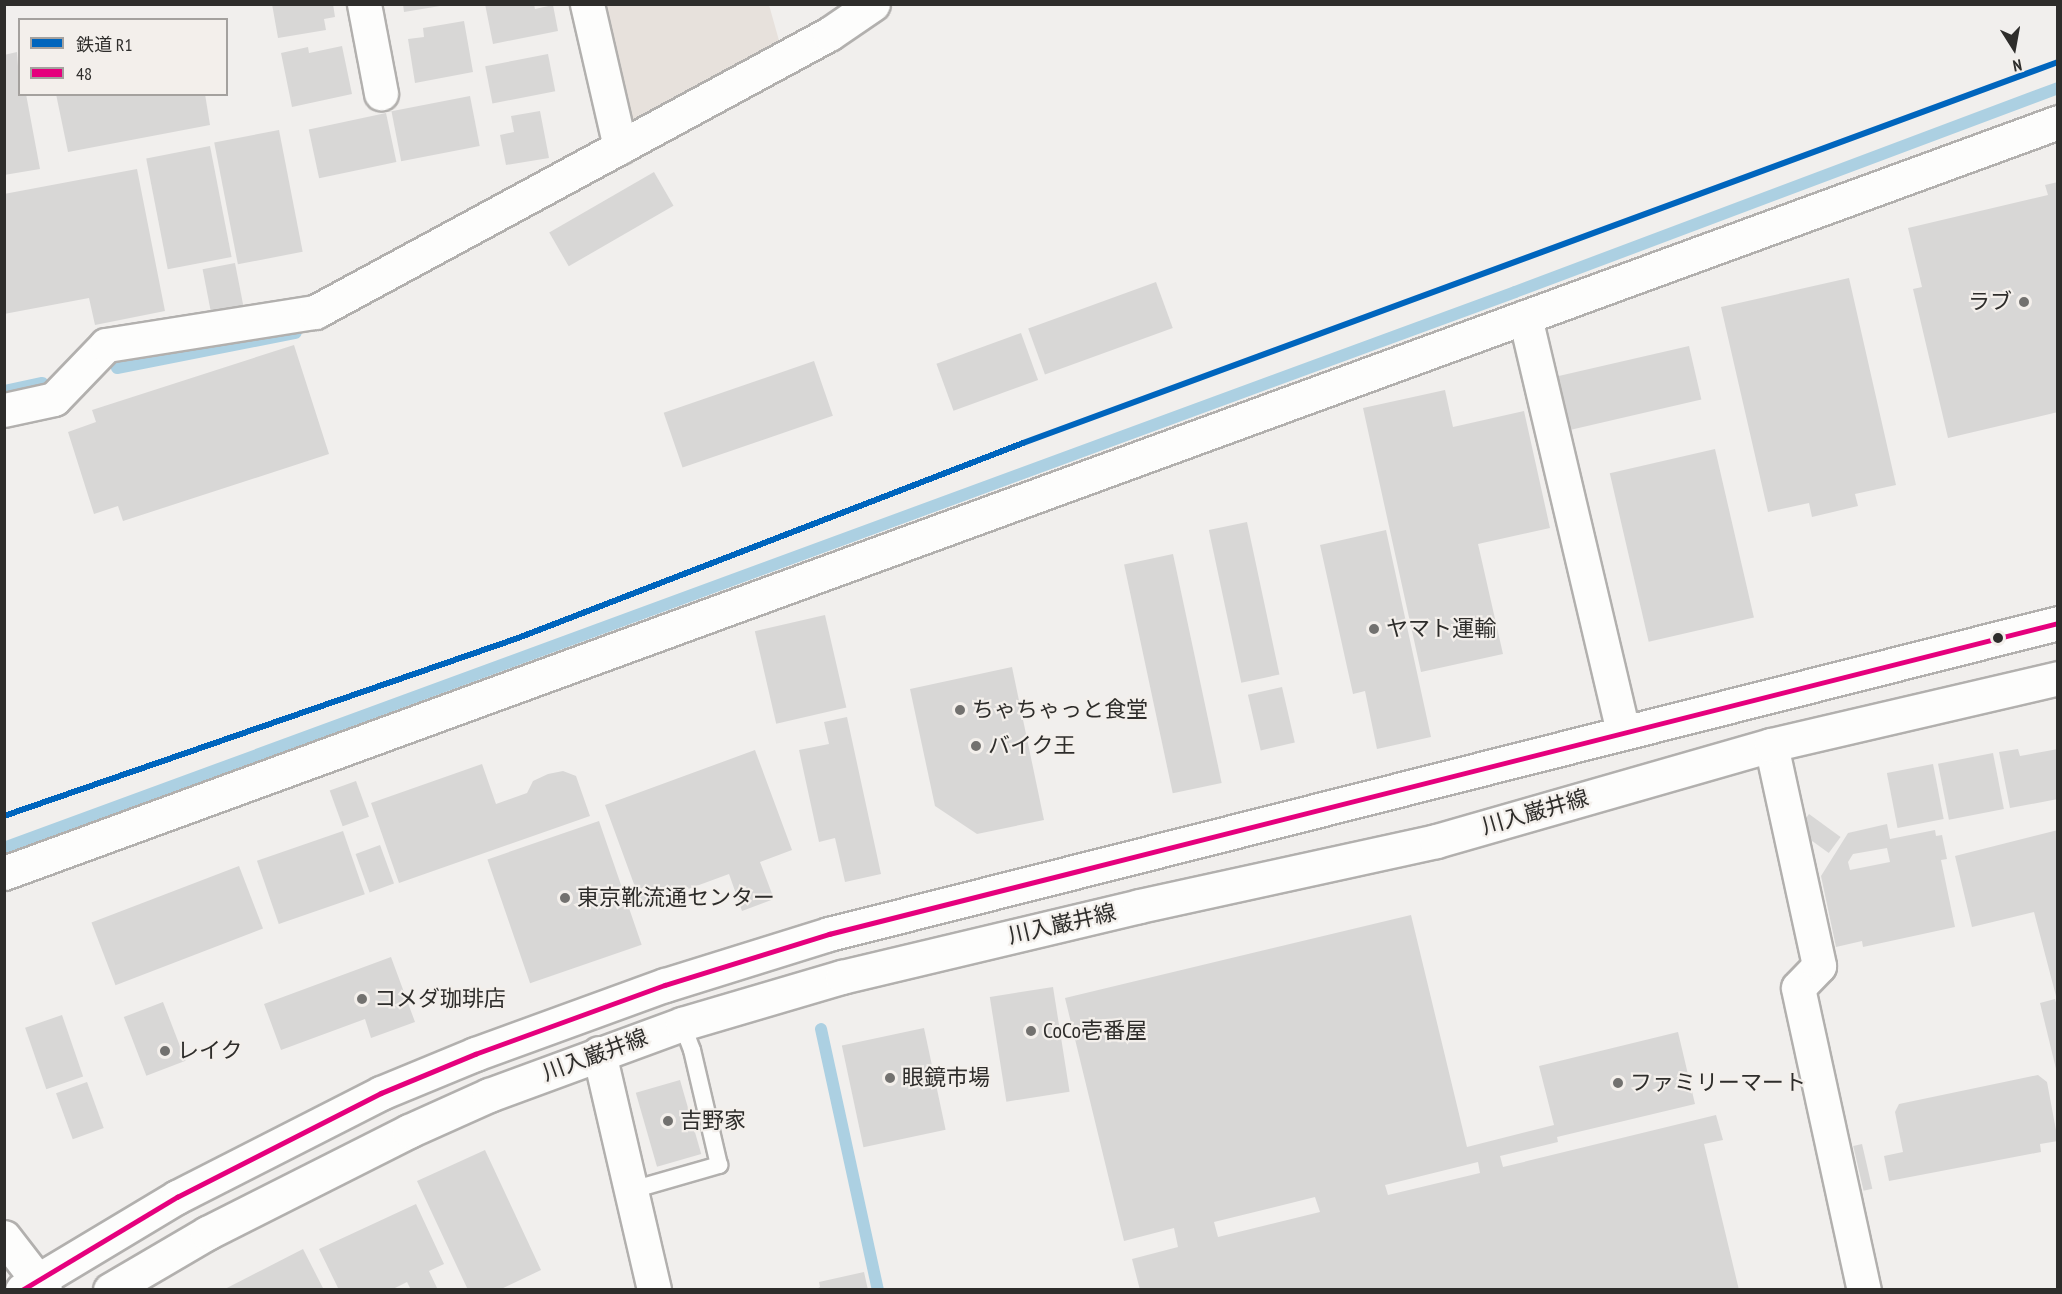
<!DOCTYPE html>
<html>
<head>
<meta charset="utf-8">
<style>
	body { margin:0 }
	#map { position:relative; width:2062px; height:1294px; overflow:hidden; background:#f1efed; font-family:"PT Sans Narrow","Noto Sans JP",sans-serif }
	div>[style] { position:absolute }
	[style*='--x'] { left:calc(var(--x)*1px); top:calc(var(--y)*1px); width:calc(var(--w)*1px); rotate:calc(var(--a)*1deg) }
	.built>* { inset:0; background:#e7e1dc }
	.stream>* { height:12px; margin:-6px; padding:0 6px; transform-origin:6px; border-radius:6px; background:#acd0e2 }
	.building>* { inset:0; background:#d8d7d6; transform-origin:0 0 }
	.roads { filter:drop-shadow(2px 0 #b2b0ae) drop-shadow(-2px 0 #b2b0ae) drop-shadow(0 2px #b2b0ae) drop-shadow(0 -2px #b2b0ae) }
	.service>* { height:16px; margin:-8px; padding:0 8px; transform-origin:8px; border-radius:8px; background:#fdfdfc }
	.minor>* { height:33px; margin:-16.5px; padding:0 16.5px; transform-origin:16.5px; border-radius:16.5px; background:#fdfdfc }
	.secondary>* { height:33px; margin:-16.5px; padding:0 16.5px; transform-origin:16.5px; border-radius:16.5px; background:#fdfdfc }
	.bus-1>* { height:4.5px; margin:-2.25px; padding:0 2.25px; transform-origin:2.25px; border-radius:2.25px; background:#e5007d }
	.rail-1>* { height:6px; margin:-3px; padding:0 3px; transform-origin:3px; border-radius:3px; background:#0065bd }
	.dots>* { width:16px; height:16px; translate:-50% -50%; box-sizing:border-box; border:3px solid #f3efeb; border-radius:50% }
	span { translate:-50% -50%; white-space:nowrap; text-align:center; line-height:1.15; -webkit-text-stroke:4.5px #f3efeb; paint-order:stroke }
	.poi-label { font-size:22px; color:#2e2d2b }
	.right { translate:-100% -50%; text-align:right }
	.left { translate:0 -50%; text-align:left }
	.street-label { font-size:22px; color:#2e2d2b }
	.frame { position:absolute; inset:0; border:6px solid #2e2d2b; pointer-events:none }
	.legend { position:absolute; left:18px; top:18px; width:210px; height:78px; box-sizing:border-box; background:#f3efeb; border:2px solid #a4a19e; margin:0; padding:8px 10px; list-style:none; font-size:18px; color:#2e2d2b }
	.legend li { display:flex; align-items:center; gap:12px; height:30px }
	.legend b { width:30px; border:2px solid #a4a19e }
	.north { position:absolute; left:1984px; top:18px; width:60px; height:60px; -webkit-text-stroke:4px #f3efeb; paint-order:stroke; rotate:169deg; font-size:16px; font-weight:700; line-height:24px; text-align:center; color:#2e2d2b }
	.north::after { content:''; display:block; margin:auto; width:21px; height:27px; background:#2e2d2b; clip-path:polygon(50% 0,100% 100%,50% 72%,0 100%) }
</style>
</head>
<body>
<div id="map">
	<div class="built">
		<i style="clip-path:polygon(605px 5px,769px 5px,780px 44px,632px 121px)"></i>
	</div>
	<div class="stream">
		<i style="--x:117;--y:368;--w:182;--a:-11.1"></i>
		<i style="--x:4;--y:391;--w:39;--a:-12"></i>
		<i style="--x:4;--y:848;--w:1610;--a:-20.2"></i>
		<i style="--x:1515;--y:292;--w:580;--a:-20.59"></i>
		<i style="--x:821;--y:1029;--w:267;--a:77.7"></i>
	</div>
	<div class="building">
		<i style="clip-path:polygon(272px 4px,333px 4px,335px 17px,324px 19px,326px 30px,278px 38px)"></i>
		<i style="clip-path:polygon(403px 4px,440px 4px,440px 6px,404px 12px)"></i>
		<i style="clip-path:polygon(485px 4px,534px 4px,535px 9px,553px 5px,558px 31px,493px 44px)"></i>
		<i style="clip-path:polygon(464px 21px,473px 72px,415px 83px,408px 39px,424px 37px,423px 28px)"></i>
		<i style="clip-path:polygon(342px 46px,352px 94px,292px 107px,281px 53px,308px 47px,309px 53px)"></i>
		<i style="clip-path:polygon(17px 52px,20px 94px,26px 94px,40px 169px,4px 175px,4px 55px)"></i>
		<i style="left:548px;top:54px;width:38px;height:64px;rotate:79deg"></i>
		<i style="clip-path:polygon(56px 94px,205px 94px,210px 125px,68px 152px)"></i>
		<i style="left:470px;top:96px;width:51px;height:80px;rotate:79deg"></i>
		<i style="clip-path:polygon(540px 111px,549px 158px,506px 165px,500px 135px,514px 132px,511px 116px)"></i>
		<i style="left:386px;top:113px;width:50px;height:79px;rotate:78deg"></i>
		<i style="left:279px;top:130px;width:124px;height:66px;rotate:79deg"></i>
		<i style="left:210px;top:146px;width:113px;height:65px;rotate:79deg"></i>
		<i style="clip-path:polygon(137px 169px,165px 311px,95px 325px,89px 298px,4px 314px,4px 194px)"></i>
		<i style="left:654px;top:172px;width:39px;height:121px;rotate:60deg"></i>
		<i style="clip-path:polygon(2058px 182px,2058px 412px,1948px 438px,1913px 289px,1922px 287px,1908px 228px,2048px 195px,2045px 185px)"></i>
		<i style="left:235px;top:263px;width:49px;height:33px;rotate:79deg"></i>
		<i style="clip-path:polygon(1849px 278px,1896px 485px,1855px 494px,1858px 506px,1812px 517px,1809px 503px,1768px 512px,1721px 307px)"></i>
		<i style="left:1156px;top:282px;width:49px;height:136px;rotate:70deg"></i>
		<i style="left:1021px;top:333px;width:50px;height:90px;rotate:70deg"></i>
		<i style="clip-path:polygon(294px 345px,329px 454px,123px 521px,118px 506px,94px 514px,68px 432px,96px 422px,92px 410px)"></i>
		<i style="left:1689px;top:346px;width:55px;height:136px;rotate:77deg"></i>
		<i style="left:814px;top:361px;width:58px;height:159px;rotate:71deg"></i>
		<i style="clip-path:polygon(1445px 390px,1453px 427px,1524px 411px,1550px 528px,1478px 544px,1503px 654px,1421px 672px,1363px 408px)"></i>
		<i style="left:1715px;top:449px;width:173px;height:108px;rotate:77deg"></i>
		<i style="left:1247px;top:522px;width:156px;height:39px;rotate:78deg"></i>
		<i style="clip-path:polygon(1386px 530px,1431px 737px,1377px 749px,1365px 691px,1353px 694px,1320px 545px)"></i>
		<i style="left:1173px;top:554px;width:234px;height:50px;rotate:78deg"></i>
		<i style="left:825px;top:615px;width:95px;height:72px;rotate:77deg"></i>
		<i style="clip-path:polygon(1012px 667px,1044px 820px,977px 834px,935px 806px,910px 689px)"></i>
		<i style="left:1282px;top:687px;width:57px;height:35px;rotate:77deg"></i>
		<i style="clip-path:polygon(847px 717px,881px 874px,845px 882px,835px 838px,819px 842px,799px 750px,829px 744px,824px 722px)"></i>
		<i style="clip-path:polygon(2018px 749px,2020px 756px,2058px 749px,2058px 799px,2010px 808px,1999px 752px)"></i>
		<i style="clip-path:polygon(755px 750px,792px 850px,760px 862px,774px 899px,742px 911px,729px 874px,642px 906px,605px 805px)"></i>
		<i style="left:1993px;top:753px;width:57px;height:56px;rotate:79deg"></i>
		<i style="clip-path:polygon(482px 764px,496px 804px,527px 793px,533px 781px,548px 774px,563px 771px,576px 776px,590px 816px,399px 883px,371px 803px)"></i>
		<i style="left:1933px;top:764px;width:56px;height:47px;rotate:79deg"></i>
		<i style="left:356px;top:781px;width:38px;height:28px;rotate:70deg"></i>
		<i style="left:1809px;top:814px;width:39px;height:20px;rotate:36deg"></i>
		<i style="left:599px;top:821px;width:131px;height:118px;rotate:71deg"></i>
		<i style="clip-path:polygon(evenodd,1887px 824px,1890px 839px,1935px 830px,1936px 836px,1942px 835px,1947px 859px,1941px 860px,1955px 927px,1863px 947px,1862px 941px,1836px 947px,1821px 876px,1848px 833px,1887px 824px,1887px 848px,1890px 862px,1850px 870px,1848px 862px,1853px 854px,1887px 848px)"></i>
		<i style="clip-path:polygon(2058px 830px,2058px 1000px,2057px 1000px,2034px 912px,1972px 927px,1955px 856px)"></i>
		<i style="left:343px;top:831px;width:67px;height:91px;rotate:71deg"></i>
		<i style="left:380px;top:845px;width:41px;height:26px;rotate:70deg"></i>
		<i style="left:239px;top:866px;width:67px;height:158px;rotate:69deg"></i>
		<i style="clip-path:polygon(evenodd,1411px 915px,1467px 1147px,1554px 1125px,1539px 1066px,1678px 1032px,1695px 1104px,1557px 1137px,1558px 1142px,1500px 1156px,1503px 1167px,1716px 1115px,1723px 1140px,1704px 1144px,1739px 1290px,1140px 1290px,1132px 1259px,1178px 1247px,1174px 1228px,1124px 1241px,1065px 998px,1411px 915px,1478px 1162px,1480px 1173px,1388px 1195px,1385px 1185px,1478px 1162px,1411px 915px,1315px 1197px,1320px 1212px,1218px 1237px,1214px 1222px,1315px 1197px)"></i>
		<i style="clip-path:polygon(391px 957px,415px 1022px,371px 1038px,365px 1019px,281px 1050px,264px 1004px)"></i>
		<i style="left:1053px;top:987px;width:106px;height:64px;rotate:81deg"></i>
		<i style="clip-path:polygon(2055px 999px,2058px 1009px,2057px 1073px,2040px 1003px)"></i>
		<i style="left:163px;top:1002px;width:63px;height:42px;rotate:69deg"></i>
		<i style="left:62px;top:1015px;width:65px;height:39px;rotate:71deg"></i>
		<i style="left:924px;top:1028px;width:104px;height:84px;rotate:78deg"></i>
		<i style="clip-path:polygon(2038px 1075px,2047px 1082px,2058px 1141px,2040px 1144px,2041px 1152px,1889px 1181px,1884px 1156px,1903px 1152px,1895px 1112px,1899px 1104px)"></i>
		<i style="left:680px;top:1080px;width:77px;height:46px;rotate:74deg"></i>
		<i style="left:87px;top:1082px;width:49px;height:33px;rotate:70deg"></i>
		<i style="left:1862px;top:1144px;width:46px;height:9px;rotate:77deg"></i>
		<i style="clip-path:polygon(485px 1150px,541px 1270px,499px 1290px,468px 1290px,417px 1181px)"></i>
		<i style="clip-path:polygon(416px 1204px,444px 1264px,429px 1271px,438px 1290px,411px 1290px,407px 1282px,391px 1290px,339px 1290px,319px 1249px)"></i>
		<i style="clip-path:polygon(303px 1249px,324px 1290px,223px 1290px)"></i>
		<i style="clip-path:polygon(864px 1272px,868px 1290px,815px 1290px,820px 1287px,819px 1282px)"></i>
	</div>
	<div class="roads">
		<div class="service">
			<i style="--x:632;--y:1190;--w:91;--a:-16"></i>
			<i style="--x:719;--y:1165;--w:118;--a:-103.2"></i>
			<i style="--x:692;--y:1050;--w:28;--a:-111"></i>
		</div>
		<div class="minor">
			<i style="--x:364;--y:4;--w:91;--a:79.2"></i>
			<i style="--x:587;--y:4;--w:147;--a:77"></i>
			<i style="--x:1525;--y:317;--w:427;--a:76.7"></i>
			<i style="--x:4;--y:410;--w:51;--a:-12.4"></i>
			<i style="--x:54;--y:399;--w:75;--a:-46.1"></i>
			<i style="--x:106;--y:345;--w:212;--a:-9"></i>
			<i style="--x:315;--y:312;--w:584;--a:-28.41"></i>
			<i style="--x:829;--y:34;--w:53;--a:-34.3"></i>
			<i style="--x:1771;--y:745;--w:226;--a:77.7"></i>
			<i style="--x:1819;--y:966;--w:30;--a:134"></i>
			<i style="--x:1798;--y:988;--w:309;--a:77.7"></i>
			<i style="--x:4;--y:873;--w:2187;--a:-20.08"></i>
			<i style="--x:599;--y:1053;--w:243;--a:76.9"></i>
			<i style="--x:4;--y:1237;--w:67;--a:52.3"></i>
		</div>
		<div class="secondary">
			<i style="--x:22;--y:1290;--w:181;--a:-31"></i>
			<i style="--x:177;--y:1197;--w:229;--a:-27"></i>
			<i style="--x:381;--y:1093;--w:102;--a:-22.5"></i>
			<i style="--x:475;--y:1054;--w:202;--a:-20"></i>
			<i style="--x:665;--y:985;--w:172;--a:-17.3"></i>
			<i style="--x:829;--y:934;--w:1268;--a:-14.2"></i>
			<i style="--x:110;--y:1290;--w:113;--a:-30.4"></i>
			<i style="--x:207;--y:1233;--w:226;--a:-26.8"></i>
			<i style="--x:409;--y:1131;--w:88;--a:-24.2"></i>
			<i style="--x:489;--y:1095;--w:206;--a:-20.2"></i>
			<i style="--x:682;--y:1024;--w:167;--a:-16.4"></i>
			<i style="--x:842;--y:977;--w:305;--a:-13.4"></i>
			<i style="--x:1139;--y:906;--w:304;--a:-12.3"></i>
			<i style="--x:1436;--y:841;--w:348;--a:-16"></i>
			<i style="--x:1771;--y:745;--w:295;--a:-13.1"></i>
		</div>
	</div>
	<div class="bus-1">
		<i style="--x:22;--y:1290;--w:181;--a:-31"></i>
		<i style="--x:177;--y:1197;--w:229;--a:-27"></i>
		<i style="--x:381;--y:1093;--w:102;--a:-22.5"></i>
		<i style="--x:475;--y:1054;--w:202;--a:-20"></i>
		<i style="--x:665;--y:985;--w:172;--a:-17.3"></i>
		<i style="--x:829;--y:934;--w:1268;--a:-14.2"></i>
	</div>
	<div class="rail-1">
		<i style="--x:4;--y:816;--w:544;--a:-19.1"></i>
		<i style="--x:518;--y:638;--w:541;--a:-21.11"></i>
		<i style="--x:1023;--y:443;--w:1103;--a:-20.21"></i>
	</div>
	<div class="dots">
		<i style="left:2024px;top:302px;background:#72716f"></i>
		<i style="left:1374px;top:629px;background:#72716f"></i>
		<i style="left:1998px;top:638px;background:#2e2d2b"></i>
		<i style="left:960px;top:710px;background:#72716f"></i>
		<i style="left:976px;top:746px;background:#72716f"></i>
		<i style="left:565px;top:898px;background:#72716f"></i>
		<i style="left:362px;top:999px;background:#72716f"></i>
		<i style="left:1031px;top:1031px;background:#72716f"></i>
		<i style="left:165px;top:1051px;background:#72716f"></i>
		<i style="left:890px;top:1078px;background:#72716f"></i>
		<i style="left:1618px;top:1083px;background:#72716f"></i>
		<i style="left:668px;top:1121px;background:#72716f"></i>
	</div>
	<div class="poi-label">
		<span class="right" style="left:2012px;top:302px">ラブ</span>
		<span class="left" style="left:1386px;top:629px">ヤマト運輸</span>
		<span class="left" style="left:972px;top:710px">ちゃちゃっと食堂</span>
		<span class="left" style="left:988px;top:746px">バイク王</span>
		<span class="left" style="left:577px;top:898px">東京靴流通センター</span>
		<span class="left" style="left:374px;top:999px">コメダ珈琲店</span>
		<span class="left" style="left:1043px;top:1031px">CoCo壱番屋</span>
		<span class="left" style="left:177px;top:1051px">レイク</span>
		<span class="left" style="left:902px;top:1078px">眼鏡市場</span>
		<span class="left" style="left:1630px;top:1083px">ファミリーマート</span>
		<span class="left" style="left:680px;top:1121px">吉野家</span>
	</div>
	<div class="street-label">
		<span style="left:1535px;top:812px;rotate:-16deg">川入巌井線</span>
		<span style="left:1062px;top:924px;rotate:-13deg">川入巌井線</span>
		<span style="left:595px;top:1055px;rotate:-20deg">川入巌井線</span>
	</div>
	<div class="frame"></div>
	<ul class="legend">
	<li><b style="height:8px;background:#0065bd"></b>鉄道 R1</li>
	<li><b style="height:8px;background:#e5007d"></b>48</li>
	</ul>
	<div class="north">N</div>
</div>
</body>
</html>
